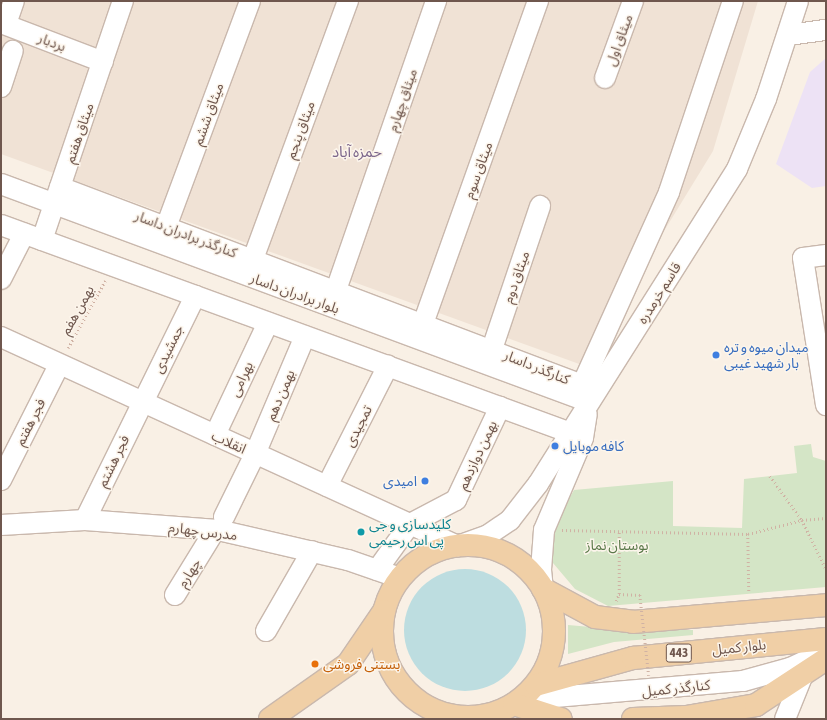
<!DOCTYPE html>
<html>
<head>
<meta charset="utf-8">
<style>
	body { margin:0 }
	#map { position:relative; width:827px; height:720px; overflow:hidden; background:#f9f0e5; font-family:"Asap Condensed","Noto Sans Arabic",sans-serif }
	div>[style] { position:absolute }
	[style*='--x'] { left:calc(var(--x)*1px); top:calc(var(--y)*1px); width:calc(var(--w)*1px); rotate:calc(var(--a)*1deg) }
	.residential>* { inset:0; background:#f0e2d5 }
	.education>* { inset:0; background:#ede2f5 }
	.green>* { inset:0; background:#d4e5c6 }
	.water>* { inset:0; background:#bddde0 }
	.round { border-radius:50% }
	.path>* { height:2.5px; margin-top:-1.25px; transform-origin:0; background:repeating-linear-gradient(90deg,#d0b2a4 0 1px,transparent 0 4px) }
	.roads { filter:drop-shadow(1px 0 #c9b8ad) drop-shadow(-1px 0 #c9b8ad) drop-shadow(0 1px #c9b8ad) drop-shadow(0 -1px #c9b8ad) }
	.minor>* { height:20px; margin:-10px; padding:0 10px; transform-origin:10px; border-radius:10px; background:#fff }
	.major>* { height:22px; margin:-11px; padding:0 11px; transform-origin:11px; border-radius:11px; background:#f0cfa6 }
	.major>.ring { margin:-11px; padding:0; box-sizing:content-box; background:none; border:22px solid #f0cfa6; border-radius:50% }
	.path-bridge>* { height:2.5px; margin-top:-1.25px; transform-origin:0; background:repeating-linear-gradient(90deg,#d0b2a4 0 1px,transparent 0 4px) }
	.dots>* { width:11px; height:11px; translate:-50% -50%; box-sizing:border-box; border:2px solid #fcf5eb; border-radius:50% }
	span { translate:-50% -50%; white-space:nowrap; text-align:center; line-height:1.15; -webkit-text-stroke:3px #fcf5eb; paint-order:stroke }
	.shield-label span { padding:1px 3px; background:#fcf5eb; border:1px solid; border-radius:3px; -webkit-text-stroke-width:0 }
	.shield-label { font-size:13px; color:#6f574e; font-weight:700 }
	.street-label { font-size:14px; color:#6f574e }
	.shop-label { font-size:14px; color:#366cbe }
	.left { translate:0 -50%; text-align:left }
	.right { translate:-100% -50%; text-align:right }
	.culture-label { font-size:14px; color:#0d838f }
	.park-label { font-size:14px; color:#5b794a }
	.food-label { font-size:14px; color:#c56008 }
	.neighbourhood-label { font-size:15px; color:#7c668b }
	.frame { position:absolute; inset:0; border:2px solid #6f574e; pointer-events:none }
</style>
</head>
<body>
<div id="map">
	<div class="residential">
		<i style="clip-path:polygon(1px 1px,758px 1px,713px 151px,582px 365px,1px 154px)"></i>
	</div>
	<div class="education">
		<i style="clip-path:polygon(826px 58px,826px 186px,812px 188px,776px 164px,810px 72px)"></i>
	</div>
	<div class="green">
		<i style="clip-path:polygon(811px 444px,813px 457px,826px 461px,826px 587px,608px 606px,575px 589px,553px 563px,549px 533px,574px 490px,673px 481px,673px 526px,742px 528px,744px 479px,797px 473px,794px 446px)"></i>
		<i style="clip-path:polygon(568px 625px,625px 630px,693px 630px,693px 635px,614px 642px,568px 654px)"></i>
	</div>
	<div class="water">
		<i class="round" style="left:404px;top:569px;width:122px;height:122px"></i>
	</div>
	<div class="path">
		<i style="--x:68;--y:348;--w:77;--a:-61.1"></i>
		<i style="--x:770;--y:476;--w:54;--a:54"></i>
		<i style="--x:802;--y:520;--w:55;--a:63.9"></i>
		<i style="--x:562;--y:530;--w:186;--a:1.2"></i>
		<i style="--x:748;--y:534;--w:56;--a:-14.5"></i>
		<i style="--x:802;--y:520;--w:24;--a:-5"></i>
		<i style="--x:748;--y:534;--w:59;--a:89"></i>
		<i style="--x:619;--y:594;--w:21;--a:3"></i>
		<i style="--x:616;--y:601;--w:8;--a:-67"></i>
		<i style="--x:619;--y:594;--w:62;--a:-90"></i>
	</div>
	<div class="roads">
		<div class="minor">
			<i style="--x:1;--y:23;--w:109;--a:20.9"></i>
			<i style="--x:6;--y:24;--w:24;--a:-71"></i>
			<i style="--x:789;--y:35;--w:37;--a:-8"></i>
			<i style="--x:605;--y:78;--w:82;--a:-70"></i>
			<i style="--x:1;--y:87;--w:38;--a:-72"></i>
			<i style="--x:1;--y:184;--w:627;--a:20.34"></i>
			<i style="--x:60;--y:187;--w:558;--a:20.77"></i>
			<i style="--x:1;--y:225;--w:607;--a:20.05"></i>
			<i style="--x:166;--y:227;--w:241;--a:-69.6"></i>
			<i style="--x:42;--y:240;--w:252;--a:-71.3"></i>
			<i style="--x:826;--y:255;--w:23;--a:173"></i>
			<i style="--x:803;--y:258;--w:149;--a:81.1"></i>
			<i style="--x:253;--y:259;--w:275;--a:-69.8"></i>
			<i style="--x:1;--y:279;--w:51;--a:-62.9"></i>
			<i style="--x:336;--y:290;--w:306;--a:-70.9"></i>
			<i style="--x:419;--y:335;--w:355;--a:-70.4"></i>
			<i style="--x:1;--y:337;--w:503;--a:24.58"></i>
			<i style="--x:458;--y:546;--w:32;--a:-20"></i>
			<i style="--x:488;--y:535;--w:27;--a:-34"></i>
			<i style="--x:510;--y:520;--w:46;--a:-52.1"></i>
			<i style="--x:538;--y:484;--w:373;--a:-57.7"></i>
			<i style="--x:737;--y:169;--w:76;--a:-67.5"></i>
			<i style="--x:766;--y:99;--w:103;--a:-71.9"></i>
			<i style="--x:492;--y:349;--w:151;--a:-71.4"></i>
			<i style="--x:582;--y:385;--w:212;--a:-65.7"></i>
			<i style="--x:669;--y:192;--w:201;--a:-71.5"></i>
			<i style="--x:215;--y:435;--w:124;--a:-64.7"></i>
			<i style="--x:1;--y:480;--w:129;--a:-63.2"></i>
			<i style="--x:327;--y:486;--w:135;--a:-63.1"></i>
			<i style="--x:224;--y:517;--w:70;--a:-63.8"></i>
			<i style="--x:255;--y:454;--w:128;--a:-67"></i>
			<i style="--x:85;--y:520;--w:250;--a:-63.8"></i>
			<i style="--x:1;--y:525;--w:84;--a:-3.4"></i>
			<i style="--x:85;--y:520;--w:133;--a:4.3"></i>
			<i style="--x:218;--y:530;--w:133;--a:13"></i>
			<i style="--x:348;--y:560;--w:55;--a:19.1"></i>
			<i style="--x:377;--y:570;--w:57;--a:-54.3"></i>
			<i style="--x:410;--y:524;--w:52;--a:-27.6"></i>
			<i style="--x:456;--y:500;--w:103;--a:-64.7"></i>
			<i style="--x:543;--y:589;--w:19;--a:-96"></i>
			<i style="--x:541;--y:570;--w:40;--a:-85.7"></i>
			<i style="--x:544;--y:530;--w:100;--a:-67"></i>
			<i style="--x:583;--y:438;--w:24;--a:-81"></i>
			<i style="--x:175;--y:595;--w:76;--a:-58.4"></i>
			<i style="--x:266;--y:631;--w:92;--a:-60.1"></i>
			<i style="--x:520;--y:700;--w:224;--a:-4.9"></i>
			<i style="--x:743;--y:681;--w:49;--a:-15.5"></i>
			<i style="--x:790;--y:668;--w:35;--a:-25"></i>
			<i style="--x:475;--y:719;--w:4;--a:-27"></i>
			<i style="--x:785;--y:719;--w:45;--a:-68"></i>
		</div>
		<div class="major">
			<i class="ring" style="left:382px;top:545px;width:150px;height:150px"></i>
			<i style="--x:543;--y:589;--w:59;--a:28.3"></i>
			<i style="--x:595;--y:617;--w:38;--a:7"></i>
			<i style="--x:633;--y:622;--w:194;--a:-5"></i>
			<i style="--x:536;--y:685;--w:101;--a:-15.6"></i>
			<i style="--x:633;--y:658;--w:194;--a:-5.6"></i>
			<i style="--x:514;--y:704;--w:49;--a:17.7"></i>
			<i style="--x:270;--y:719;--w:95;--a:-35.2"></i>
			<i style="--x:348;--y:664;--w:64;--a:-55.8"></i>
			<i style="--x:633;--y:719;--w:53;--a:-2.2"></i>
			<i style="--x:686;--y:717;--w:71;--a:-9.7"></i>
			<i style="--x:756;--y:705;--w:84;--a:-33.3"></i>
		</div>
	</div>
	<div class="path-bridge">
		<i style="--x:640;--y:595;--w:81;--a:83.7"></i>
	</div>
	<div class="dots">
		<i style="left:716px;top:355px;background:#3f7fe0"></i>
		<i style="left:555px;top:446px;background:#3f7fe0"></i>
		<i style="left:425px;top:481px;background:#3f7fe0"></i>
		<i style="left:361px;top:532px;background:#0f9aa8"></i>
		<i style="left:315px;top:664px;background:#e8710a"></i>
	</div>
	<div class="shield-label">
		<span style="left:679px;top:653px">443</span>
	</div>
	<div class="street-label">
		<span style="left:619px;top:40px;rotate:-70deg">میثاق اول</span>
		<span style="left:52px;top:42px;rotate:21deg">بردبار</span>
		<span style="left:402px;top:100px;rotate:-71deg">میثاق چهارم</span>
		<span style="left:208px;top:114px;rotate:-70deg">میثاق ششم</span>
		<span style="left:300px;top:130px;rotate:-70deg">میثاق پنجم</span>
		<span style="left:79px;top:133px;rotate:-71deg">میثاق هفتم</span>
		<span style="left:478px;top:170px;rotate:-70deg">میثاق سوم</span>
		<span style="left:186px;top:234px;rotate:21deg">کنارگذر برادران داسار</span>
		<span style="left:516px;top:277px;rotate:-71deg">میثاق دوم</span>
		<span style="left:295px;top:293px;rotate:20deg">بلوار برادران داسار</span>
		<span style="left:659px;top:293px;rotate:-58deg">قاسم خرمدره</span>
		<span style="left:77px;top:310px;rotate:-61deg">بهمن هفم</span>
		<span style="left:168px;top:349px;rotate:-64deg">جمشیدی</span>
		<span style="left:537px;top:367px;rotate:22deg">کنارگذر داسار</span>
		<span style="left:241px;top:379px;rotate:-65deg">بهرامی</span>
		<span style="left:280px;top:395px;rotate:-67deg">بهمن دهم</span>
		<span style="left:30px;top:422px;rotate:-63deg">فجر هفتم</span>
		<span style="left:358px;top:426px;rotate:-63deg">تمجیدی</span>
		<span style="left:229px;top:442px;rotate:25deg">انقلاب</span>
		<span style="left:477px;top:455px;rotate:-65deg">بهمن دوازدهم</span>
		<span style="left:113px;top:461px;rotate:-64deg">فجر هشتم</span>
		<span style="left:203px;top:531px;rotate:7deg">مدرس چهارم</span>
		<span style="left:189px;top:573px;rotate:-58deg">چهارم</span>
		<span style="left:739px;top:647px;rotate:-6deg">بلوار کمیل</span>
		<span style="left:676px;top:688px;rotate:-6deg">کنارگذر کمیل</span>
	</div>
	<div class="shop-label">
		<span class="left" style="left:724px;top:355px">میدان میوه و تره<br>بار شهید غیبی</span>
		<span class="left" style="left:563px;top:446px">کافه موبایل</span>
		<span class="right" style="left:417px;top:481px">امیدی</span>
	</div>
	<div class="culture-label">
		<span class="left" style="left:369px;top:532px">کلیدسازی و جی<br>پی اس رحیمی</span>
	</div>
	<div class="park-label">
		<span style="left:617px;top:545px">بوستان نماز</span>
	</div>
	<div class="food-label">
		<span class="left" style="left:323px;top:664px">بستنی فروشی</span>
	</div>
	<div class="neighbourhood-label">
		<span style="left:357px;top:152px">حمزه آباد</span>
	</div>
	<div class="frame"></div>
</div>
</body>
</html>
